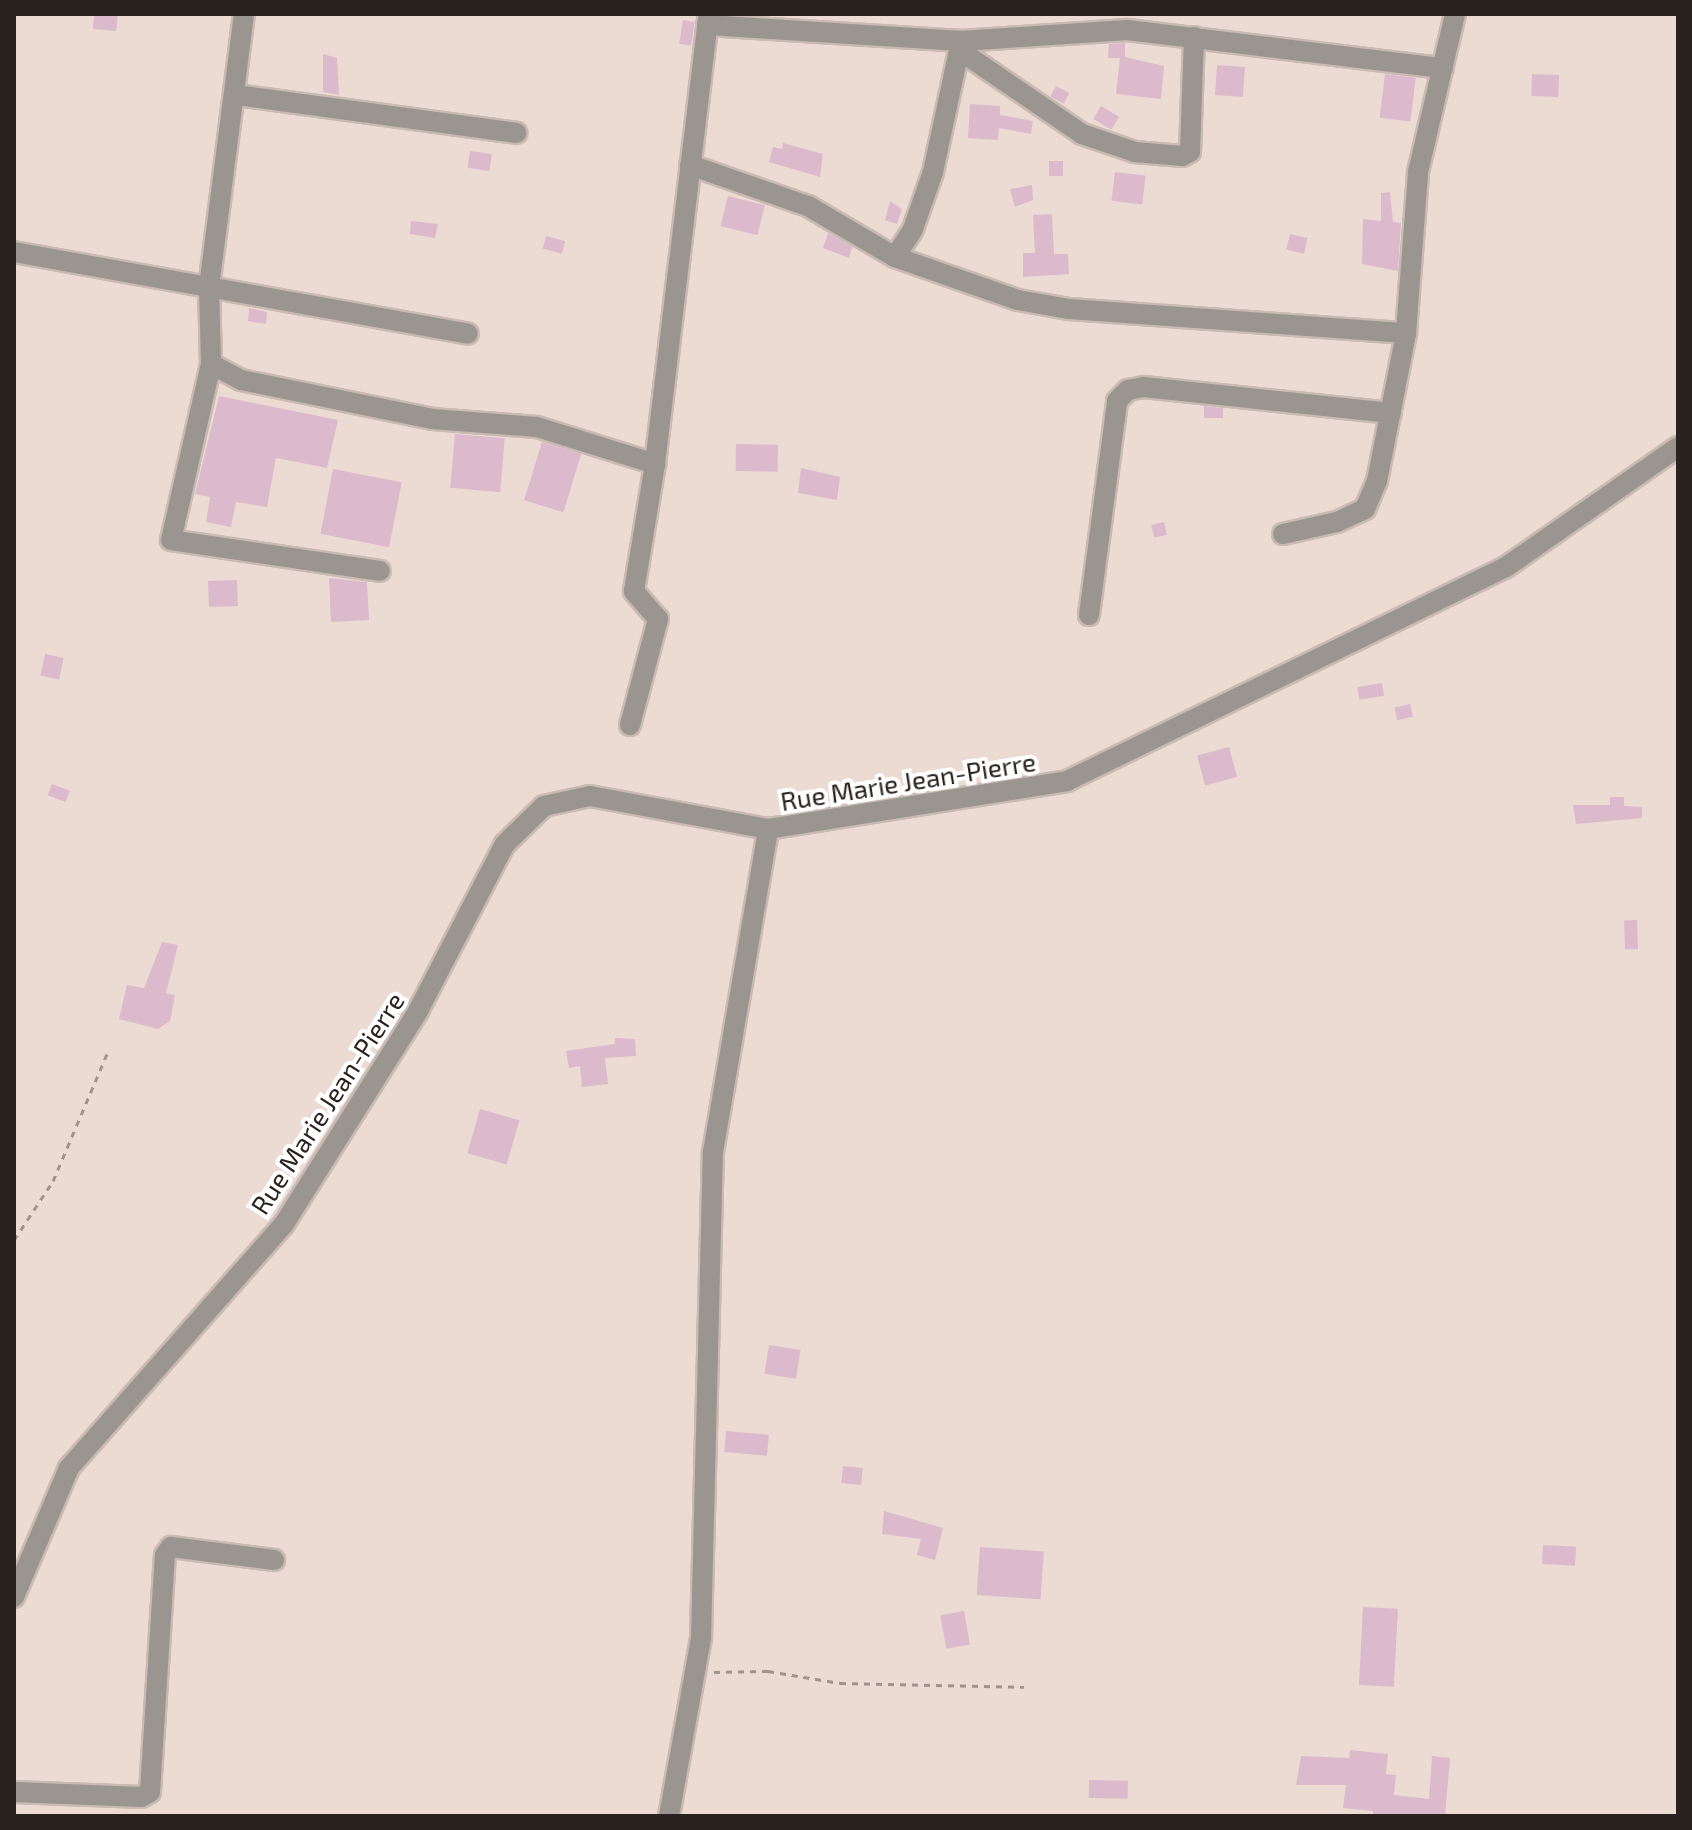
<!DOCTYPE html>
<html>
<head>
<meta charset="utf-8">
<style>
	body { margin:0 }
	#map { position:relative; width:1692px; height:1830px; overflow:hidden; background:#ecdbd3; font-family:"Exo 2",sans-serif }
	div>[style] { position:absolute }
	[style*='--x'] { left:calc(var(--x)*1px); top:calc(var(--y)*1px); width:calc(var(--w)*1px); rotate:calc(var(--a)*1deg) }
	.building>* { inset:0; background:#dbbacc; transform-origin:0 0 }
	.path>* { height:3px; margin-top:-1.5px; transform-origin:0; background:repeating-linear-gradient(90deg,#a0938d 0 6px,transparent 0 12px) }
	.roads { filter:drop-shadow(2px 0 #c9bab3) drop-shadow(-2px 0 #c9bab3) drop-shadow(0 2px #c9bab3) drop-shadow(0 -2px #c9bab3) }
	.minor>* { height:20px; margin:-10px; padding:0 10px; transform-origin:10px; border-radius:10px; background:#9a958f }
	span { translate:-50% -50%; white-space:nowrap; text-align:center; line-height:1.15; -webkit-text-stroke:8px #fff; paint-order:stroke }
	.street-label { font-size:26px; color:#29221f }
	.frame { position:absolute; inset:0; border:16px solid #29221f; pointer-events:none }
</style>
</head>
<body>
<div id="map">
	<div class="building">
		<i style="clip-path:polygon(94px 14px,118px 14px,116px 31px,93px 29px)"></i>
		<i style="left:683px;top:20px;width:12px;height:24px;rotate:9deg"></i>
		<i style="clip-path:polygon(1125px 43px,1125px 57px,1164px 66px,1161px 99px,1116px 94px,1120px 58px,1108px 58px,1109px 44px)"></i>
		<i style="clip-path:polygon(323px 54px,337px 58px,339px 95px,323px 92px)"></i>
		<i style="left:1217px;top:65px;width:28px;height:30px;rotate:4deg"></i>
		<i style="left:1385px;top:74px;width:31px;height:44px;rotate:7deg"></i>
		<i style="left:1532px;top:74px;width:27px;height:22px;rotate:2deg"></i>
		<i style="left:1056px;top:86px;width:15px;height:12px;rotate:28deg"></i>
		<i style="clip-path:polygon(970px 104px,1000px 106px,1000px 115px,1033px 121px,1031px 134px,999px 128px,998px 140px,968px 138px)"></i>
		<i style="left:1101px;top:106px;width:21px;height:15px;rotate:31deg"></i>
		<i style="clip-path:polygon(783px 143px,823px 154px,820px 177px,769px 162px,773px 147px,782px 149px)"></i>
		<i style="left:470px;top:151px;width:22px;height:17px;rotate:8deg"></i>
		<i style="left:1049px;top:161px;width:14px;height:15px"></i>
		<i style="left:1115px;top:172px;width:31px;height:29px;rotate:7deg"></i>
		<i style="clip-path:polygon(1032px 185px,1033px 200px,1015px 207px,1010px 189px)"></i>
		<i style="clip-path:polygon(1390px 192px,1393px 222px,1401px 223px,1398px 271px,1362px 264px,1363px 219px,1381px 221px,1381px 193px)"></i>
		<i style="left:728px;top:196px;width:38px;height:31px;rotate:14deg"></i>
		<i style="clip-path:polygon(890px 201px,902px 209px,897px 224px,885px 220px)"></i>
		<i style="clip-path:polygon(1052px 214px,1054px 254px,1068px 254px,1069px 274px,1023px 277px,1023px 253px,1035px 253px,1033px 215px)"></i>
		<i style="clip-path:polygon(411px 221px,438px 224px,435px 238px,410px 234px)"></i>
		<i style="clip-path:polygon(828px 233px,852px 247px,849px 258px,823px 248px)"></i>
		<i style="left:1290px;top:234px;width:18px;height:16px;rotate:13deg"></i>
		<i style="left:546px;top:236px;width:20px;height:13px;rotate:15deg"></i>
		<i style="clip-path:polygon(249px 308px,267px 312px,266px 324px,248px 321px)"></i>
		<i style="clip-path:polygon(219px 396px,338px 420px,327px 468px,276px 458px,267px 507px,236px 502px,231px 527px,206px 522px,210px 497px,195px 494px)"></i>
		<i style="clip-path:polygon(1204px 406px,1223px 408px,1223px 418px,1204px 418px)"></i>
		<i style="left:455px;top:434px;width:50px;height:54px;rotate:5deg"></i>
		<i style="left:542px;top:442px;width:41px;height:61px;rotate:17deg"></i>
		<i style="left:736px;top:444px;width:42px;height:27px;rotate:1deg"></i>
		<i style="clip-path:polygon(801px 468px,840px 477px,837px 500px,798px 493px)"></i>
		<i style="left:333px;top:469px;width:70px;height:66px;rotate:11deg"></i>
		<i style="left:1164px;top:522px;width:13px;height:13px;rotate:77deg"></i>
		<i style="clip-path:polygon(329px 578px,367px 582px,369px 620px,331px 622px)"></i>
		<i style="left:237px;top:580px;width:26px;height:29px;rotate:88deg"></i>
		<i style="left:45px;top:654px;width:19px;height:22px;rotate:12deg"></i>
		<i style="left:1382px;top:683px;width:13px;height:25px;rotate:81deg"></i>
		<i style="left:1410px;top:704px;width:13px;height:16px;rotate:77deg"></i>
		<i style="left:1229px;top:747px;width:31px;height:33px;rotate:75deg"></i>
		<i style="left:52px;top:784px;width:19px;height:12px;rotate:21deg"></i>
		<i style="clip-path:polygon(1610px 797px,1624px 797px,1624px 806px,1642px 807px,1642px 818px,1576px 824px,1573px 805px,1610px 805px)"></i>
		<i style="left:1637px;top:920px;width:29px;height:13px;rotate:88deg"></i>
		<i style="clip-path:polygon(162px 942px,178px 945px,166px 993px,175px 995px,170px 1021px,158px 1029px,119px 1019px,127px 985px,144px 988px)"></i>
		<i style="clip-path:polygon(615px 1038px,635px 1039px,636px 1056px,605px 1058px,608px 1084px,582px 1087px,580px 1066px,569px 1068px,566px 1051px,615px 1044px)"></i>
		<i style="left:480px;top:1109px;width:41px;height:46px;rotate:16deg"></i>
		<i style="left:769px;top:1345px;width:32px;height:29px;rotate:9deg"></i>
		<i style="left:726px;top:1431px;width:43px;height:21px;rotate:5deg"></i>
		<i style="left:843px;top:1466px;width:20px;height:17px;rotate:6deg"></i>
		<i style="clip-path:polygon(884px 1511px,943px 1528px,935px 1560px,917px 1555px,921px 1539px,882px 1534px)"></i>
		<i style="left:1543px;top:1545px;width:33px;height:19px;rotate:3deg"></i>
		<i style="left:980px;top:1547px;width:64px;height:48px;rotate:4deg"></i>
		<i style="left:1363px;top:1607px;width:35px;height:78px;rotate:3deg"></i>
		<i style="left:964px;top:1611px;width:34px;height:24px;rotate:80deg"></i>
		<i style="clip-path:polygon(1350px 1750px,1388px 1754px,1386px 1774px,1396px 1775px,1394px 1795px,1429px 1799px,1432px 1756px,1450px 1758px,1445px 1816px,1373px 1816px,1373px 1811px,1343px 1808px,1346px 1785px,1296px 1785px,1301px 1756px,1349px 1758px)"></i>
		<i style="left:1089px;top:1780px;width:39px;height:18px;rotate:1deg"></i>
	</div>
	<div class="path">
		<i style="--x:14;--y:1240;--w:71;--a:-56.5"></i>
		<i style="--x:53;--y:1181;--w:138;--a:-67"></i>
		<i style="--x:714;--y:1672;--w:54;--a:-1.1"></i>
		<i style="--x:768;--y:1671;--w:73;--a:9.5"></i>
		<i style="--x:840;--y:1683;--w:184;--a:1.2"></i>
	</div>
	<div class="roads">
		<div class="minor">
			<i style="--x:244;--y:14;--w:275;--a:97.3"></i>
			<i style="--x:209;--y:287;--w:77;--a:88.5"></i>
			<i style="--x:211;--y:364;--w:180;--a:102.8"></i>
			<i style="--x:171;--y:540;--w:211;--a:8.4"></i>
			<i style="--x:707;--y:25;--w:255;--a:3.6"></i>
			<i style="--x:961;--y:41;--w:166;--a:-3.8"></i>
			<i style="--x:1127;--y:30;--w:318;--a:6.9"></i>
			<i style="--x:959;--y:50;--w:149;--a:34.3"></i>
			<i style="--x:1082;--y:134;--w:56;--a:18.8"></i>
			<i style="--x:1135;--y:152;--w:47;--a:4.9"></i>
			<i style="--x:1182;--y:156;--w:9;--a:-27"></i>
			<i style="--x:1190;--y:152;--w:115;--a:-88"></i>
			<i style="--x:236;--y:95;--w:283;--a:7.7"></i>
			<i style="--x:690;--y:165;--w:125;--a:19.2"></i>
			<i style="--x:808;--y:206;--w:101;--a:30.4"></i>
			<i style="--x:895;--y:257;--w:130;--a:19.3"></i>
			<i style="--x:1018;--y:300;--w:52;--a:10"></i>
			<i style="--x:1069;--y:309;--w:338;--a:4.1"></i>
			<i style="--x:14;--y:252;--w:461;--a:10.2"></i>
			<i style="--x:895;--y:257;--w:33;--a:-57"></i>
			<i style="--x:913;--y:229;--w:60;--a:-70.7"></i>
			<i style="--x:933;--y:172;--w:134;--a:-77.9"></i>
			<i style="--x:211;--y:364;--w:34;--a:28"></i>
			<i style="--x:241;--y:380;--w:195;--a:11.5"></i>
			<i style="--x:432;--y:419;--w:105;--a:4.4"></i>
			<i style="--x:537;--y:427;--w:124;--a:17.4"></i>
			<i style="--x:1283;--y:534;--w:55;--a:-12.5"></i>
			<i style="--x:1337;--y:522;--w:31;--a:-25"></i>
			<i style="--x:1365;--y:509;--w:30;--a:-67"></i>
			<i style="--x:1377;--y:481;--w:151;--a:-78.9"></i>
			<i style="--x:1406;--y:333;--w:161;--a:-85.7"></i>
			<i style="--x:1418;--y:172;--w:162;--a:-76.8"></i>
			<i style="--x:1089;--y:615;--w:216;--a:-82.5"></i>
			<i style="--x:1117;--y:401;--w:16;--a:-45"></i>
			<i style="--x:1128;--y:390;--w:16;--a:-11"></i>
			<i style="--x:1144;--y:387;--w:248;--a:6"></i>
			<i style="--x:630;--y:725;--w:110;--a:-75.2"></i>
			<i style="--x:658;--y:619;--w:37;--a:-131"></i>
			<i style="--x:634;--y:591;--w:129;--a:-80.6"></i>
			<i style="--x:655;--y:464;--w:453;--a:-83.2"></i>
			<i style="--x:14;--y:1597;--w:140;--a:-66.9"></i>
			<i style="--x:69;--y:1468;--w:325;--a:-48.6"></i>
			<i style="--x:284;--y:1224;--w:252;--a:-57.8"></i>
			<i style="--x:418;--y:1011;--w:188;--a:-62.5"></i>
			<i style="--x:505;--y:844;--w:54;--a:-44.3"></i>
			<i style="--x:544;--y:806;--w:47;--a:-12.3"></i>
			<i style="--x:590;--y:796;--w:181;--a:10.5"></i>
			<i style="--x:768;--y:829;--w:303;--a:-9.1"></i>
			<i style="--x:1067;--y:781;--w:488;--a:-26"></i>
			<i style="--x:1506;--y:567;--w:210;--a:-34.9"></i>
			<i style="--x:14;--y:1792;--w:127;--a:2.3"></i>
			<i style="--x:141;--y:1797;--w:10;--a:-29"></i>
			<i style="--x:150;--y:1792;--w:237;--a:-86.4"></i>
			<i style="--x:165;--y:1555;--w:10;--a:-53"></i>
			<i style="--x:171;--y:1547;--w:104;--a:7.2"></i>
			<i style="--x:669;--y:1816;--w:181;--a:-79.8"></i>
			<i style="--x:701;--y:1638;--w:486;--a:-88.6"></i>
			<i style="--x:713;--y:1152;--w:328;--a:-80.3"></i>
		</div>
	</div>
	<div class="street-label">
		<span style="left:908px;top:781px;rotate:-9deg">Rue Marie Jean-Pierre</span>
		<span style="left:327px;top:1103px;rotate:-57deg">Rue Marie Jean-Pierre</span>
	</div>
	<div class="frame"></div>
</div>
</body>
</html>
